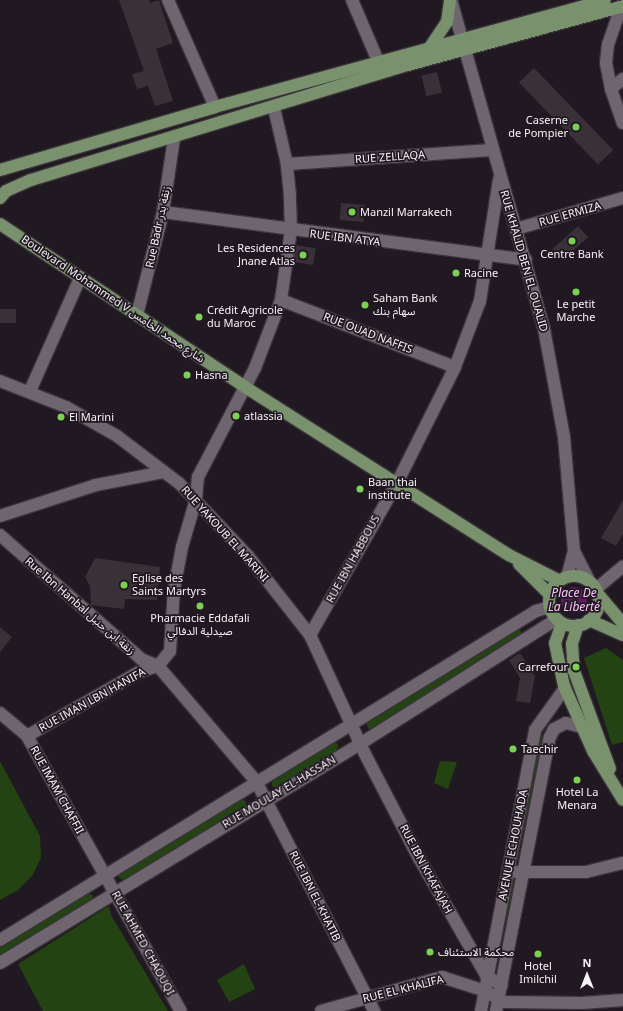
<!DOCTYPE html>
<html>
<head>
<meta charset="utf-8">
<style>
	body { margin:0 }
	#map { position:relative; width:623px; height:1011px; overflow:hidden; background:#211921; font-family:"Noto Sans","Noto Sans Arabic",sans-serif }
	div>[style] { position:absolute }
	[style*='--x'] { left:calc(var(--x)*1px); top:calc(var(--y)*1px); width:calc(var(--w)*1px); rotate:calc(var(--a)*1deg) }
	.green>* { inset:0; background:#234313 }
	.water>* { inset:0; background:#5d1d5f }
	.round { border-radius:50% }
	.building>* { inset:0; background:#393038; transform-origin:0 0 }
	.roads { filter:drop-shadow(1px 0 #3a343a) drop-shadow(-1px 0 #3a343a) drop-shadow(0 1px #3a343a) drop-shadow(0 -1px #3a343a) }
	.minor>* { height:12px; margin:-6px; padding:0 6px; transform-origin:6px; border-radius:6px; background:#6e656e }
	.major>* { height:12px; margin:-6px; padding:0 6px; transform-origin:6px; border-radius:6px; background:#79916d }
	.major>.ring { margin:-6px; padding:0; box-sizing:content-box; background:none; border:12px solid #79916d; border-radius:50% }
	.dots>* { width:11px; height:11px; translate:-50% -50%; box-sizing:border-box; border:2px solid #211921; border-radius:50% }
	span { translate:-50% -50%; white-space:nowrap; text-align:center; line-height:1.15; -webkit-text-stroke:3.5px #211921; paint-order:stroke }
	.poi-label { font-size:11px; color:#f7f2f7 }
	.right { translate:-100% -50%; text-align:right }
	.left { translate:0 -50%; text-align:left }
	.street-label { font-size:11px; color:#f7f2f7 }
	.water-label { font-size:12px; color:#fbc4fb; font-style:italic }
	.north { position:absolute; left:567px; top:955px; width:40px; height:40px; -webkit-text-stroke:3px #211921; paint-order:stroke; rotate:0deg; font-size:11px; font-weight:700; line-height:16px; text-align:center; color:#f7f2f7 }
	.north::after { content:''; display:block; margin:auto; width:14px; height:18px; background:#f7f2f7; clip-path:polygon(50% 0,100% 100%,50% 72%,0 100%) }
</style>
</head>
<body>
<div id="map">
	<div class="green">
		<i style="clip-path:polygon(518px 627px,524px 637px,370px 731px,367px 726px,366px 720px)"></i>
		<i style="clip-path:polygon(606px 648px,623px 660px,623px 742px,612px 745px,584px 658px)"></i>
		<i style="clip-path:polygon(538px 734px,545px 735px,519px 851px,516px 853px)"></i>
		<i style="clip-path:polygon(331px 741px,338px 744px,337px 751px,277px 789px,272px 786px,272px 779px)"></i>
		<i style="clip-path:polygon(0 761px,40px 836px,41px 858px,32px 876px,18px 890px,0 900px)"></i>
		<i style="clip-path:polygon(440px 761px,457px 762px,448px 789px,434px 783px)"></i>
		<i style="clip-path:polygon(238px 799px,246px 801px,245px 809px,125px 881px,119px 878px,119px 872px)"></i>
		<i style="clip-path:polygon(518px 880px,508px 927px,505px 927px,512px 881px)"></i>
		<i style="clip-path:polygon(86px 892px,93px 895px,92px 902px,0 959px,0 945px)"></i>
		<i style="clip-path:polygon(109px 906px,111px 915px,168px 1011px,43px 1011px,18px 964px)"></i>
		<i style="clip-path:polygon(244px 964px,255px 989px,229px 1002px,217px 980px)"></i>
	</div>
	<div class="water">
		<i class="round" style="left:561px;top:587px;width:26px;height:26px"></i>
	</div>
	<div class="building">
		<i style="clip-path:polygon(119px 0,149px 0,150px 3px,159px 0,173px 43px,156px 49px,173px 101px,155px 106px,148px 86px,137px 89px,132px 74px,144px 71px)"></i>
		<i style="left:534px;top:68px;width:114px;height:21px;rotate:46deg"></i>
		<i style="left:437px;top:72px;width:21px;height:16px;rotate:76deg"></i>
		<i style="left:341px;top:203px;width:24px;height:17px;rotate:5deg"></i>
		<i style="left:578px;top:226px;width:15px;height:35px;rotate:48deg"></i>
		<i style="left:296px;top:245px;width:20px;height:17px;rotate:9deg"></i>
		<i style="left:0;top:309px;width:16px;height:14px"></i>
		<i style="clip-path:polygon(623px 500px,623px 534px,616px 546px,601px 538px)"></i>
		<i style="clip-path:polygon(95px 558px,160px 567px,157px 600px,125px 599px,124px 609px,91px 605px,90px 586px,85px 577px)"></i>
		<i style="clip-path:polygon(0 627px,12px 637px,0 652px)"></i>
		<i style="clip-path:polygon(520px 653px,535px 676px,530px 703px,516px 701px,520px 678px,509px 660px)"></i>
	</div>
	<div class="roads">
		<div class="minor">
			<i style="--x:168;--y:0;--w:117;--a:66.3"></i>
			<i style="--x:352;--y:0;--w:66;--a:66.9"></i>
			<i style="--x:451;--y:0;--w:342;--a:74.2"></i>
			<i style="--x:544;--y:329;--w:110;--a:79.5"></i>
			<i style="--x:564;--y:437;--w:114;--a:85"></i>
			<i style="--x:574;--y:551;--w:35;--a:63"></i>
			<i style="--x:621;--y:7;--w:39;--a:109"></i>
			<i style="--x:608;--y:44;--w:19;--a:96"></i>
			<i style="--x:606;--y:63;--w:26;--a:79"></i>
			<i style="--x:611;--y:89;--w:36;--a:71"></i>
			<i style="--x:611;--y:89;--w:16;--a:-40"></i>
			<i style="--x:287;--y:164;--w:206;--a:-3.9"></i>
			<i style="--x:163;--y:212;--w:366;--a:7.5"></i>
			<i style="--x:516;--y:229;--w:111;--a:-16.2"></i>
			<i style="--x:281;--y:300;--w:186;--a:21.1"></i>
			<i style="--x:137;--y:315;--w:106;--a:-75.8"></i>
			<i style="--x:163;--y:212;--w:75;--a:-81.5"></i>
			<i style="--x:0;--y:381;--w:71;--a:21.5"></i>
			<i style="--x:66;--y:407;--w:59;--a:29.6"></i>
			<i style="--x:117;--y:436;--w:78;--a:37.2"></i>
			<i style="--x:179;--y:483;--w:100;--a:46.6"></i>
			<i style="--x:248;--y:556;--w:100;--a:51.9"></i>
			<i style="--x:310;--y:635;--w:131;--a:65.2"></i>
			<i style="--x:365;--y:754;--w:117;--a:62.6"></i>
			<i style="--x:419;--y:858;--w:135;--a:60.2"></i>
			<i style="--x:486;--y:975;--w:19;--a:35"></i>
			<i style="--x:30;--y:391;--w:124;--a:-66.1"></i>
			<i style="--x:0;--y:516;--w:101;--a:-17.9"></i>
			<i style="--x:96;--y:485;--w:69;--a:-10.8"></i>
			<i style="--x:0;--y:535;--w:188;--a:41.3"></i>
			<i style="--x:141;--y:659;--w:18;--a:22"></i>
			<i style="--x:158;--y:666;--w:151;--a:49.6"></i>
			<i style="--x:256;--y:781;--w:259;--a:62.8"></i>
			<i style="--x:567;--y:577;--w:27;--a:-75"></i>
			<i style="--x:596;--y:589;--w:35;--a:-40"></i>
			<i style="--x:310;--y:635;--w:175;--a:-60.2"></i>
			<i style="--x:397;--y:483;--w:130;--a:-63.4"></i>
			<i style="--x:455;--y:367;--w:71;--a:-69.3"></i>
			<i style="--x:480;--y:301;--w:123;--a:-81.1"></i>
			<i style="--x:158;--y:666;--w:19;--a:-51"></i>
			<i style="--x:170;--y:651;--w:62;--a:-86.3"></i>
			<i style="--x:174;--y:589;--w:43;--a:-79.2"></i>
			<i style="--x:182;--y:547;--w:50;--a:-73.7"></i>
			<i style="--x:196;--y:499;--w:22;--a:-85"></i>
			<i style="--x:198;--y:477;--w:123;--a:-62.4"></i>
			<i style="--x:255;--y:368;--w:73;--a:-69.1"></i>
			<i style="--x:281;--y:300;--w:71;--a:-81.9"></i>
			<i style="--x:291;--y:230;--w:35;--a:-92"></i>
			<i style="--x:290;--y:195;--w:31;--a:-96"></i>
			<i style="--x:287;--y:164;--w:57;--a:-103.1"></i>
			<i style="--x:0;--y:713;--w:35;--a:40"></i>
			<i style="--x:27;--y:736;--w:315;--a:60.8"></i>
			<i style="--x:27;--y:736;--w:129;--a:-29.7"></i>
			<i style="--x:139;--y:672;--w:20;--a:-18"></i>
			<i style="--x:516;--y:872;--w:70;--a:0"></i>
			<i style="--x:586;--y:872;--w:38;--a:-14"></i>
			<i style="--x:0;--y:940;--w:629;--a:-31.54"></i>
			<i style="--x:536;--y:611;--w:15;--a:-16"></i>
			<i style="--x:0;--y:963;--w:425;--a:-31.3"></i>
			<i style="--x:363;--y:742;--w:230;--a:-32.4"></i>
			<i style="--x:321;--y:1011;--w:126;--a:-15.7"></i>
			<i style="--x:442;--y:977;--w:45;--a:18"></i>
			<i style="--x:485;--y:991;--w:22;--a:30"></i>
			<i style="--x:504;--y:1002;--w:78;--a:0.7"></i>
			<i style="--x:582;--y:1003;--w:41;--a:-4.2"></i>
			<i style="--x:481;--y:1011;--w:286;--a:-79.1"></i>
			<i style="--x:535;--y:730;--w:52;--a:-54.5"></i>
			<i style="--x:496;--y:1011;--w:279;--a:-78.9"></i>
			<i style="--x:550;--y:737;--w:9;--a:-63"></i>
			<i style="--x:554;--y:729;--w:13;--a:-27"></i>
			<i style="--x:566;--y:723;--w:16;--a:14"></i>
		</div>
		<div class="major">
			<i style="--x:430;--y:47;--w:30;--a:-56"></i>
			<i style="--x:447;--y:22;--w:22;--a:-82"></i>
			<i style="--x:0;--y:170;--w:224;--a:-16.3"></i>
			<i style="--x:215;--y:107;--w:404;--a:-15.3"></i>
			<i style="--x:0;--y:198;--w:9;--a:-49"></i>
			<i style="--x:6;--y:191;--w:27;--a:-24"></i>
			<i style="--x:31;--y:180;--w:394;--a:-17"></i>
			<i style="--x:408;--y:65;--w:223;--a:-15.3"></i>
			<i style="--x:0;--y:224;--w:294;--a:33.6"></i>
			<i style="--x:245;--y:387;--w:313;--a:32.5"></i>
			<i style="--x:509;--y:555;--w:57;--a:27"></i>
			<i style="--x:519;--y:564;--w:44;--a:45"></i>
			<i class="ring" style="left:549px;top:576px;width:38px;height:38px"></i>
			<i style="--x:599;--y:595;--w:38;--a:50"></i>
			<i style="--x:589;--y:620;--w:37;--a:24"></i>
			<i style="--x:562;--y:623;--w:21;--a:109"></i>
			<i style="--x:555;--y:643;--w:44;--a:78.2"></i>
			<i style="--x:564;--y:686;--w:71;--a:66"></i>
			<i style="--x:593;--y:751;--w:57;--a:58.5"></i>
			<i style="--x:578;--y:625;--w:20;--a:108"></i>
			<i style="--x:572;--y:644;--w:27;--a:86"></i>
			<i style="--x:574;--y:671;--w:104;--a:69.8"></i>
		</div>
	</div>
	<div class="dots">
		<i style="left:576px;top:127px;background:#7cd154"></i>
		<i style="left:352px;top:212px;background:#7cd154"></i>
		<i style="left:572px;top:241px;background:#7cd154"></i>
		<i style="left:303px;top:255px;background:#7cd154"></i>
		<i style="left:456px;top:273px;background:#7cd154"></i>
		<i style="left:576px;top:292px;background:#7cd154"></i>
		<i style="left:365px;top:305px;background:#7cd154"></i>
		<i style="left:199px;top:317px;background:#7cd154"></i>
		<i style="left:187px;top:375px;background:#7cd154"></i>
		<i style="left:236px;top:416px;background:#7cd154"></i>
		<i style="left:61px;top:417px;background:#7cd154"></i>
		<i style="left:360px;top:489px;background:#7cd154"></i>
		<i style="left:124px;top:585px;background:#7cd154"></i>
		<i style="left:200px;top:606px;background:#7cd154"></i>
		<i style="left:576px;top:667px;background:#7cd154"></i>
		<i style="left:513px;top:749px;background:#7cd154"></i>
		<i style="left:577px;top:780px;background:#7cd154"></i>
		<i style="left:430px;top:952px;background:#7cd154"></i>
		<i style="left:538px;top:954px;background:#7cd154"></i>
	</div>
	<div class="poi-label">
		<span class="right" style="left:568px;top:127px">Caserne<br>de Pompier</span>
		<span class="left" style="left:360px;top:212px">Manzil Marrakech</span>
		<span class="right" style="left:295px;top:255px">Les Residences<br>Jnane Atlas</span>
		<span style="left:572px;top:254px">Centre Bank</span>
		<span class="left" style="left:464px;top:273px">Racine</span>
		<span class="left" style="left:373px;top:305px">Saham Bank<br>سهام بنك</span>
		<span style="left:576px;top:311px">Le petit<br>Marche</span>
		<span class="left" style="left:207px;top:317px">Crédit Agricole<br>du Maroc</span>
		<span class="left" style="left:195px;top:375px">Hasna</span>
		<span class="left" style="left:244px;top:416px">atlassia</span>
		<span class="left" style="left:69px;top:417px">El Marini</span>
		<span class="left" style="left:368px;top:489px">Baan thai<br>institute</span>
		<span class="left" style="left:132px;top:585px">Eglise des<br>Saints Martyrs</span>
		<span style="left:200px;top:625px">Pharmacie Eddafali<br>صيدلية الدفالي</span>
		<span class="right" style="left:568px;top:667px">Carrefour</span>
		<span class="left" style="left:521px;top:749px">Taechir</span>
		<span style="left:577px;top:799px">Hotel La<br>Menara</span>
		<span class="left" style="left:438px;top:952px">محكمة الاستئناف</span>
		<span style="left:538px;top:973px">Hotel<br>Imilchil</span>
	</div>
	<div class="street-label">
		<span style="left:390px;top:157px;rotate:-4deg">RUE ZELLAQA</span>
		<span style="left:570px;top:214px;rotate:-16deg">RUE ERMIZA</span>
		<span style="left:158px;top:227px;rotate:-78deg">Rue Badr زنقة بدر</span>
		<span style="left:345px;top:238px;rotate:7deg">RUE IBN ATYA</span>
		<span style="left:524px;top:261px;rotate:74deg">RUE KHALID BEN EL OUALID</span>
		<span style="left:113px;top:299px;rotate:34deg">Boulevard Mohammed V شارع محمد الخامس</span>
		<span style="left:368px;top:333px;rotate:21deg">RUE OUAD NAFFIS</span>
		<span style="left:225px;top:534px;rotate:48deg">RUE YAKOUB EL MARINI</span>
		<span style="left:353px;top:559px;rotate:-61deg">RUE IBN HABBOUS</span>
		<span style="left:80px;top:606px;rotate:41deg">Rue Ibn Hanbal زنقة ابن حنبل</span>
		<span style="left:92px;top:700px;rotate:-29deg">RUE IMAN LBN HANIFA</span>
		<span style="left:57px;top:790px;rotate:61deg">RUE IMAM CHAFFII</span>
		<span style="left:279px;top:792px;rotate:-31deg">RUE MOULAY EL-HASSAN</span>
		<span style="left:513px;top:845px;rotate:-79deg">AVENUE ECHOUHADA</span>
		<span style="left:426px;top:869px;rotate:62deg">RUE IBN KHAFAJAH</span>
		<span style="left:315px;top:896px;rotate:63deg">RUE IBN EL-KHATIB</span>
		<span style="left:143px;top:943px;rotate:61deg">RUE AHMED CHAOUQI</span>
		<span style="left:403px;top:989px;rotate:-14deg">RUE EL KHALIFA</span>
	</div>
	<div class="water-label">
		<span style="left:574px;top:600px">Place De<br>La Liberté</span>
	</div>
	<div class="north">N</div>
</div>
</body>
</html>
